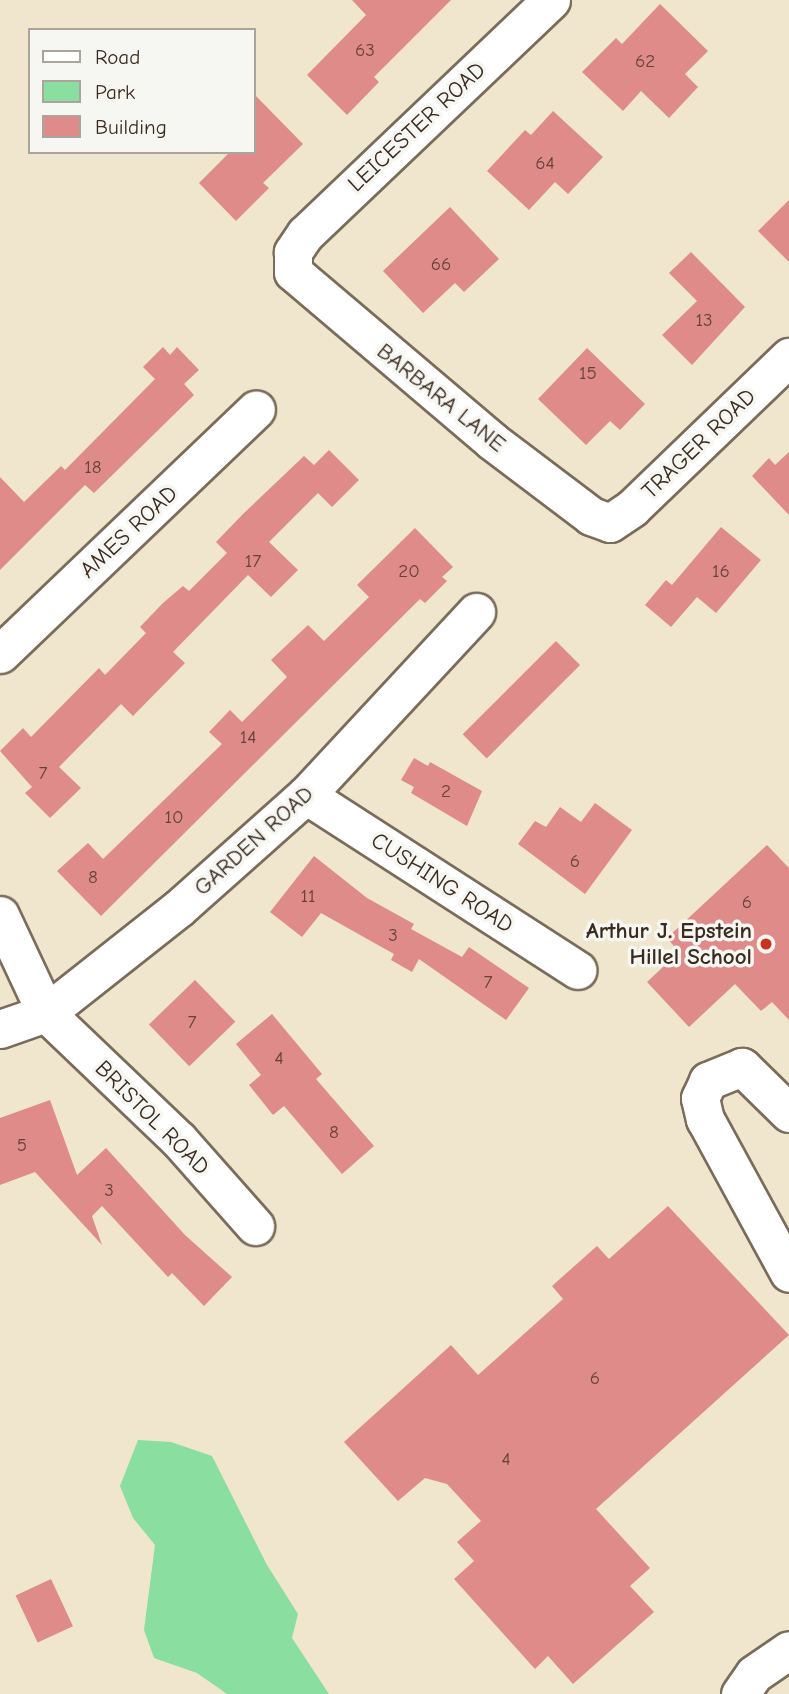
<!DOCTYPE html>
<html>
<head>
<meta charset="utf-8">
<style>
	body { margin:0 }
	#map { position:relative; width:789px; height:1694px; overflow:hidden; background:#efe6cd; font-family:"Comic Neue",sans-serif }
	div>[style] { position:absolute }
	[style*='--x'] { left:calc(var(--x)*1px); top:calc(var(--y)*1px); width:calc(var(--w)*1px); rotate:calc(var(--a)*1deg) }
	.green>* { inset:0; background:#89dea0 }
	.building>* { inset:0; background:#de8b8a; transform-origin:0 0 }
	.roads { filter:drop-shadow(2px 0 #7a6c5b) drop-shadow(-2px 0 #7a6c5b) drop-shadow(0 2px #7a6c5b) drop-shadow(0 -2px #7a6c5b) }
	.street>* { height:37px; margin:-18.5px; padding:0 18.5px; transform-origin:18.5px; border-radius:18.5px; background:#fff }
	.dots>* { width:19px; height:19px; translate:-50% -50%; box-sizing:border-box; border:4px solid #f6f6f2; border-radius:50% }
	span { translate:-50% -50%; white-space:nowrap; text-align:center; line-height:1.15; -webkit-text-stroke:7px #f6f6f2; paint-order:stroke }
	.number-label { font-size:19px; color:#644239 }
	.number-label span { -webkit-text-stroke-width:0 }
	.street-label { font-size:23px; color:#3b2a1e }
	.poi-label { font-size:23px; color:#3b2a1e; font-weight:700 }
	.right { translate:-100% -50%; text-align:right }
	.legend { position:absolute; left:28px; top:28px; width:228px; height:126px; box-sizing:border-box; background:#f6f6f2; border:2px solid #aba49d; margin:0; padding:9px 12px; list-style:none; font-size:21px; color:#3b2a1e }
	.legend li { display:flex; align-items:center; gap:14px; height:35px }
	.legend b { width:35px; border:2px solid #aba49d }
</style>
</head>
<body>
<div id="map">
	<div class="green">
		<i style="clip-path:polygon(138px 1440px,171px 1442px,212px 1456px,267px 1565px,298px 1614px,292px 1638px,329px 1694px,227px 1694px,197px 1673px,154px 1658px,144px 1630px,155px 1545px,133px 1518px,120px 1486px)"></i>
	</div>
	<div class="building">
		<i style="clip-path:polygon(352px 0,451px 0,374px 77px,379px 82px,347px 115px,307px 75px,366px 15px)"></i>
		<i style="clip-path:polygon(660px 4px,708px 51px,685px 74px,698px 87px,669px 118px,641px 91px,623px 111px,582px 72px,616px 38px,622px 44px)"></i>
		<i style="clip-path:polygon(254px 94px,303px 144px,263px 183px,269px 188px,236px 221px,199px 183px,230px 152px,254px 152px)"></i>
		<i style="clip-path:polygon(553px 111px,603px 157px,568px 194px,555px 182px,529px 210px,487px 171px,525px 130px,531px 135px)"></i>
		<i style="clip-path:polygon(789px 200px,789px 262px,758px 231px)"></i>
		<i style="clip-path:polygon(450px 207px,499px 259px,464px 292px,455px 283px,423px 313px,383px 271px)"></i>
		<i style="clip-path:polygon(691px 252px,745px 307px,692px 365px,662px 335px,697px 301px,669px 273px)"></i>
		<i style="clip-path:polygon(163px 347px,170px 355px,177px 347px,199px 370px,184px 384px,194px 395px,94px 493px,85px 485px,0 570px,0 477px,24px 502px,61px 466px,65px 470px,155px 379px,143px 367px)"></i>
		<i style="clip-path:polygon(587px 348px,645px 404px,620px 430px,610px 421px,586px 445px,538px 399px)"></i>
		<i style="clip-path:polygon(329px 450px,359px 480px,332px 507px,318px 493px,269px 542px,298px 570px,271px 597px,248px 575px,173px 652px,185px 663px,133px 716px,121px 704px,59px 767px,81px 788px,50px 818px,25px 793px,32px 787px,0 751px,23px 728px,31px 737px,99px 668px,105px 675px,146px 633px,140px 627px,163px 603px,183px 586px,189px 591px,227px 553px,216px 542px,242px 515px,304px 456px,314px 465px)"></i>
		<i style="clip-path:polygon(789px 452px,789px 515px,752px 476px,769px 458px,775px 465px)"></i>
		<i style="clip-path:polygon(721px 527px,761px 560px,716px 613px,697px 597px,671px 627px,645px 605px,666px 580px,672px 585px)"></i>
		<i style="clip-path:polygon(415px 528px,453px 567px,442px 577px,447px 581px,425px 603px,420px 599px,101px 916px,57px 871px,88px 843px,103px 859px,222px 744px,209px 732px,230px 710px,242px 722px,287px 677px,271px 660px,308px 625px,324px 641px,369px 597px,357px 585px)"></i>
		<i style="left:556px;top:641px;width:34px;height:132px;rotate:45deg"></i>
		<i style="clip-path:polygon(414px 758px,428px 766px,430px 762px,482px 791px,467px 826px,411px 793px,414px 787px,401px 780px)"></i>
		<i style="clip-path:polygon(595px 803px,632px 830px,585px 894px,518px 844px,535px 821px,546px 827px,560px 807px,581px 822px)"></i>
		<i style="clip-path:polygon(767px 845px,789px 868px,789px 1020px,772px 1002px,761px 1011px,735px 984px,689px 1027px,647px 982px,679px 952px,667px 938px)"></i>
		<i style="clip-path:polygon(314px 856px,367px 898px,414px 924px,411px 929px,462px 957px,469px 947px,529px 988px,506px 1020px,419px 959px,412px 972px,391px 960px,394px 954px,321px 913px,302px 937px,270px 912px)"></i>
		<i style="left:195px;top:980px;width:58px;height:64px;rotate:46deg"></i>
		<i style="clip-path:polygon(272px 1014px,322px 1074px,316px 1079px,374px 1146px,342px 1174px,284px 1106px,273px 1115px,249px 1085px,261px 1075px,236px 1044px)"></i>
		<i style="clip-path:polygon(50px 1100px,77px 1175px,106px 1148px,185px 1235px,232px 1277px,204px 1306px,172px 1273px,168px 1277px,102px 1206px,92px 1216px,102px 1245px,35px 1172px,0 1185px,0 1118px)"></i>
		<i style="clip-path:polygon(668px 1206px,789px 1335px,596px 1509px,650px 1568px,630px 1586px,654px 1612px,573px 1684px,548px 1656px,535px 1669px,454px 1579px,474px 1561px,457px 1542px,481px 1521px,447px 1484px,425px 1478px,398px 1501px,344px 1442px,451px 1345px,478px 1375px,563px 1299px,552px 1286px,597px 1246px,609px 1259px)"></i>
		<i style="left:51px;top:1579px;width:52px;height:39px;rotate:65deg"></i>
	</div>
	<div class="roads">
		<div class="street">
			<i style="--x:551;--y:0;--w:340;--a:136.4"></i>
			<i style="--x:305;--y:234;--w:22;--a:124"></i>
			<i style="--x:293;--y:252;--w:20;--a:90"></i>
			<i style="--x:293;--y:272;--w:261;--a:40.3"></i>
			<i style="--x:492;--y:441;--w:124;--a:37.1"></i>
			<i style="--x:591;--y:516;--w:20;--a:20"></i>
			<i style="--x:610;--y:523;--w:27;--a:-34"></i>
			<i style="--x:632;--y:508;--w:218;--a:-43.9"></i>
			<i style="--x:0;--y:654;--w:354;--a:-43.7"></i>
			<i style="--x:306;--y:795;--w:323;--a:32.8"></i>
			<i style="--x:0;--y:915;--w:108;--a:64.9"></i>
			<i style="--x:46;--y:1013;--w:184;--a:43.7"></i>
			<i style="--x:179;--y:1140;--w:115;--a:48.5"></i>
			<i style="--x:0;--y:1029;--w:49;--a:-19.2"></i>
			<i style="--x:46;--y:1013;--w:169;--a:-38.3"></i>
			<i style="--x:179;--y:908;--w:170;--a:-41.7"></i>
			<i style="--x:306;--y:795;--w:250;--a:-47.1"></i>
			<i style="--x:789;--y:1113;--w:66;--a:-135.6"></i>
			<i style="--x:742;--y:1067;--w:37;--a:158"></i>
			<i style="--x:708;--y:1081;--w:19;--a:115"></i>
			<i style="--x:700;--y:1098;--w:22;--a:77"></i>
			<i style="--x:705;--y:1119;--w:175;--a:61.4"></i>
			<i style="--x:740;--y:1694;--w:24;--a:-55"></i>
			<i style="--x:754;--y:1674;--w:42;--a:-34.4"></i>
		</div>
	</div>
	<div class="dots">
		<i style="left:766px;top:944px;background:#c8321e"></i>
	</div>
	<div class="number-label">
		<span style="left:365px;top:51px">63</span>
		<span style="left:645px;top:62px">62</span>
		<span style="left:545px;top:164px">64</span>
		<span style="left:441px;top:265px">66</span>
		<span style="left:704px;top:321px">13</span>
		<span style="left:588px;top:374px">15</span>
		<span style="left:93px;top:468px">18</span>
		<span style="left:253px;top:562px">17</span>
		<span style="left:409px;top:572px">20</span>
		<span style="left:721px;top:572px">16</span>
		<span style="left:248px;top:738px">14</span>
		<span style="left:43px;top:774px">7</span>
		<span style="left:446px;top:792px">2</span>
		<span style="left:174px;top:818px">10</span>
		<span style="left:575px;top:862px">6</span>
		<span style="left:93px;top:878px">8</span>
		<span style="left:308px;top:897px">11</span>
		<span style="left:747px;top:903px">6</span>
		<span style="left:393px;top:936px">3</span>
		<span style="left:488px;top:983px">7</span>
		<span style="left:192px;top:1023px">7</span>
		<span style="left:279px;top:1059px">4</span>
		<span style="left:334px;top:1133px">8</span>
		<span style="left:22px;top:1146px">5</span>
		<span style="left:109px;top:1191px">3</span>
		<span style="left:595px;top:1379px">6</span>
		<span style="left:506px;top:1460px">4</span>
	</div>
	<div class="street-label">
		<span style="left:417px;top:127px;rotate:-43deg">LEICESTER ROAD</span>
		<span style="left:441px;top:398px;rotate:39deg">BARBARA LANE</span>
		<span style="left:699px;top:444px;rotate:-44deg">TRAGER ROAD</span>
		<span style="left:129px;top:532px;rotate:-43deg">AMES ROAD</span>
		<span style="left:254px;top:841px;rotate:-42deg">GARDEN ROAD</span>
		<span style="left:442px;top:883px;rotate:33deg">CUSHING ROAD</span>
		<span style="left:152px;top:1118px;rotate:45deg">BRISTOL ROAD</span>
	</div>
	<div class="poi-label">
		<span class="right" style="left:752px;top:944px">Arthur J. Epstein<br>Hillel School</span>
	</div>
	<ul class="legend">
	<li><b style="height:9px;background:#fff"></b>Road</li>
	<li><b style="height:19px;background:#89dea0"></b>Park</li>
	<li><b style="height:19px;background:#de8b8a"></b>Building</li>
	</ul>
</div>
</body>
</html>
